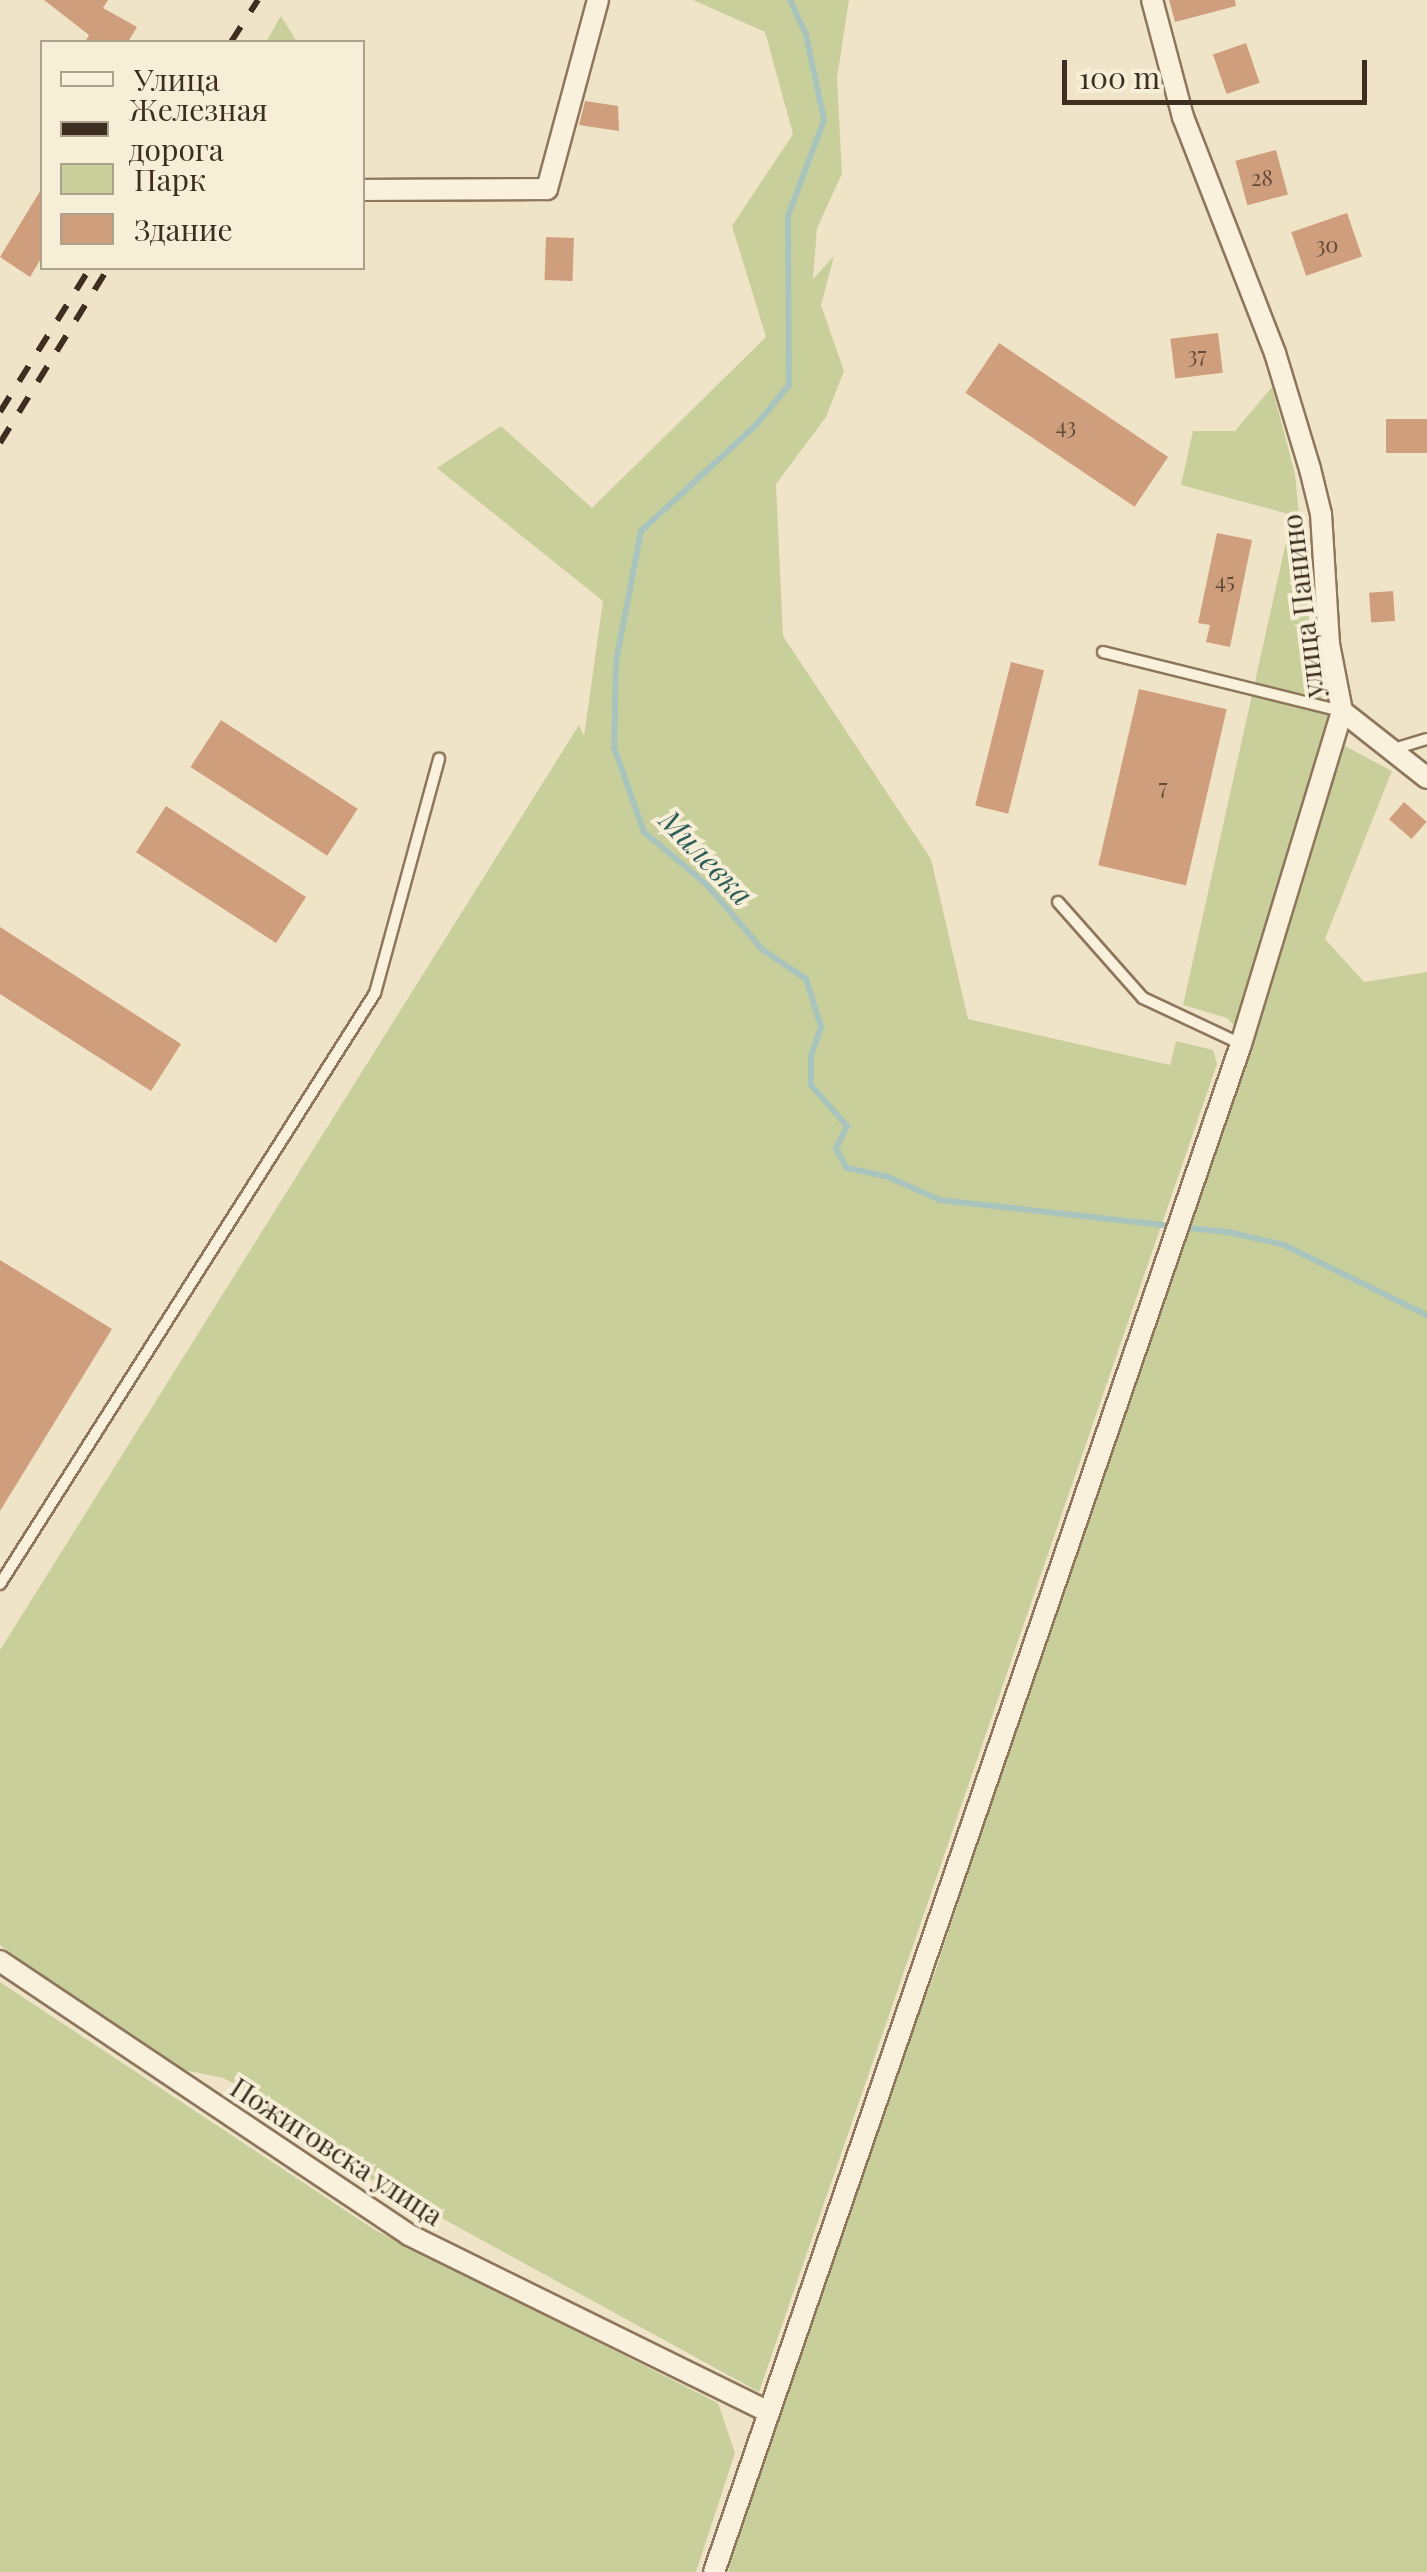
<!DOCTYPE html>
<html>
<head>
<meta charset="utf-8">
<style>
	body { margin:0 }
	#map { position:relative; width:1427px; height:2572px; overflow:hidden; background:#f0e4c8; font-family:"Playfair Display",serif }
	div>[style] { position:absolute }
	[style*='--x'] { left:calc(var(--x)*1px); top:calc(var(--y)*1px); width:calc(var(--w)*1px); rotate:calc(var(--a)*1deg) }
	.green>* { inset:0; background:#c9cf9b }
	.stream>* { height:6px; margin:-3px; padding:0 3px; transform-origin:3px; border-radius:3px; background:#a9c4bc }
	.building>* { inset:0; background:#cf9f7d; transform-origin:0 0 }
	.roads { filter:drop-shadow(2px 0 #8d765c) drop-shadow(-2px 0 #8d765c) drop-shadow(0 2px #8d765c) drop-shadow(0 -2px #8d765c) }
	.lane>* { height:10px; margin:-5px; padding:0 5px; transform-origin:5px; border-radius:5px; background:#faf1dc }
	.street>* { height:20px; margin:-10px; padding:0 10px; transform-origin:10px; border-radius:10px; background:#faf1dc }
	.rail>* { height:6px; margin-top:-3px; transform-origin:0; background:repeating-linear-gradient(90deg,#3d2e20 0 18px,transparent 0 36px) }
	span { translate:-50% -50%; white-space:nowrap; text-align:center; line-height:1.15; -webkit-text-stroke:8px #f7eed8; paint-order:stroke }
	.number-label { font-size:22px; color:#624a37 }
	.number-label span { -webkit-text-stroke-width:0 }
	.street-label { font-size:28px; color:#3d2e20 }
	.water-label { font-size:30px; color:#2f5d5a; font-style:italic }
	.legend { position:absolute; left:40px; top:40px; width:325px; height:230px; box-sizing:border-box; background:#f7eed8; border:2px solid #ada18e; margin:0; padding:12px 18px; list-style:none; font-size:30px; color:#3d2e20 }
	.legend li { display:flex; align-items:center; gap:20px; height:50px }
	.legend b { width:50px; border:2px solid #ada18e }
	.scale { position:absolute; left:1062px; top:60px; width:305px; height:45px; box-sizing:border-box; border:5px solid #3d2e20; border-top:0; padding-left:12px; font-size:30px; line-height:35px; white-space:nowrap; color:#3d2e20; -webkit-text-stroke:8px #f7eed8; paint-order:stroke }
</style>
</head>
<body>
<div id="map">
	<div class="green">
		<i style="clip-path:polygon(693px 0,849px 0,837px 78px,842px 174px,817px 228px,813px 279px,834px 256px,821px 305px,844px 371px,826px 417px,776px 484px,783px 636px,931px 859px,968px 1019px,1170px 1065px,1176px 1041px,1213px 1050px,1217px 1064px,759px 2392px,334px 2159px,275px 2105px,223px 2078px,174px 2068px,0 1945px,0 1650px,579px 725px,584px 736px,603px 601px,437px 468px,501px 426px,592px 508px,766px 337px,732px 226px,793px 134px,765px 32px)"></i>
		<i style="clip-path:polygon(281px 16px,297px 42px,266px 42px)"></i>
		<i style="clip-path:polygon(1272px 387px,1295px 474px,1315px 681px,1341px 744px,1392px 771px,1325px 939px,1364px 982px,1427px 972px,1427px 2572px,728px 2572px,826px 2250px,934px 1975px,1248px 1041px,1227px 1018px,1183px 1005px,1292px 515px,1181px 485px,1193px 431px,1235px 431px)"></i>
		<i style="clip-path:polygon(0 1982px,375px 2230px,718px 2403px,735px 2453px,696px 2572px,0 2572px)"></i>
	</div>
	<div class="stream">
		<i style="--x:790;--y:0;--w:38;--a:65"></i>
		<i style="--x:806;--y:35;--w:87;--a:78"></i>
		<i style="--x:824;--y:120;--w:103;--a:110.6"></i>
		<i style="--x:788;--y:216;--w:169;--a:89.7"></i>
		<i style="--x:789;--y:385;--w:52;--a:129.5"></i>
		<i style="--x:756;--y:425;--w:156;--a:137.3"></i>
		<i style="--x:641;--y:531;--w:133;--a:100.8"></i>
		<i style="--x:616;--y:662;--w:85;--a:91.3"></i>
		<i style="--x:614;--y:747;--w:90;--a:70.6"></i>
		<i style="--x:644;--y:832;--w:82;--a:40.1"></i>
		<i style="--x:707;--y:885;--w:86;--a:49.3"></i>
		<i style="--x:763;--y:950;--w:52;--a:34"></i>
		<i style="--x:806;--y:979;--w:50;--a:72.6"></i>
		<i style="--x:821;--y:1027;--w:31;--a:109"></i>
		<i style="--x:811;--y:1056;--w:29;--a:90"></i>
		<i style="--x:811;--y:1085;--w:55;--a:48.7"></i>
		<i style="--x:847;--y:1126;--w:25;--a:116"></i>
		<i style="--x:836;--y:1149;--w:22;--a:60"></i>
		<i style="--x:847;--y:1168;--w:40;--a:12"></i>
		<i style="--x:886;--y:1176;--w:59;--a:24"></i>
		<i style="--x:940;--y:1200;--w:294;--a:6.4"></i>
		<i style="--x:1232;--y:1233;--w:53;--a:13"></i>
		<i style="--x:1284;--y:1245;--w:159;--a:26.1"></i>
	</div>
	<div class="building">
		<i style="clip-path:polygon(44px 0,108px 0,103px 8px,137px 27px,128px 42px,85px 42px,89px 35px)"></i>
		<i style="clip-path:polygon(1169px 0,1235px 0,1236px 6px,1175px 22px)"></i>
		<i style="left:1246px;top:43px;width:42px;height:35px;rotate:71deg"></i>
		<i style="clip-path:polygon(585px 101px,618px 106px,619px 131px,579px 125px)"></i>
		<i style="left:1276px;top:150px;width:46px;height:42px;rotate:75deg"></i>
		<i style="clip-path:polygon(42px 188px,42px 257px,30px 277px,0 257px)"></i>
		<i style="left:1347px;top:213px;width:46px;height:59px;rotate:71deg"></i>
		<i style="left:546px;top:237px;width:28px;height:43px;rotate:2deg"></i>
		<i style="left:1218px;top:333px;width:40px;height:48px;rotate:83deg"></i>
		<i style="left:999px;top:343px;width:204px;height:60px;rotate:34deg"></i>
		<i style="left:1386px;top:419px;width:41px;height:34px"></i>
		<i style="clip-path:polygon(1217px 533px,1252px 540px,1230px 647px,1206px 642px,1210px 625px,1198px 623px)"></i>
		<i style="left:1393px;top:591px;width:30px;height:24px;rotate:86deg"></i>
		<i style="left:1011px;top:662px;width:34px;height:148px;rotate:14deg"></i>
		<i style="left:1139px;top:689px;width:90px;height:181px;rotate:13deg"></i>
		<i style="left:221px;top:720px;width:163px;height:56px;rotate:33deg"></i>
		<i style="left:1404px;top:802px;width:30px;height:23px;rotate:41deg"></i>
		<i style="left:166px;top:806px;width:167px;height:55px;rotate:33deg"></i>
		<i style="clip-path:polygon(0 927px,181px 1044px,151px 1091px,0 994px)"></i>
		<i style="clip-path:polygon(0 1260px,112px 1329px,0 1511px)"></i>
	</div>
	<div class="roads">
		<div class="lane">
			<i style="--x:1103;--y:652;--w:246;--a:13.9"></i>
			<i style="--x:1397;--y:748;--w:31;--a:-17"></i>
			<i style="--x:1058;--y:902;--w:128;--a:48.5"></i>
			<i style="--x:1143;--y:998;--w:108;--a:25.1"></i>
			<i style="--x:0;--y:1584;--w:700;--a:-57.6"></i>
			<i style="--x:375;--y:993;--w:243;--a:-74.7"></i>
		</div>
		<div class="street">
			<i style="--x:362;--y:190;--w:185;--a:-0.3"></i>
			<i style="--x:547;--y:189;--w:196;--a:-74.9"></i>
			<i style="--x:1342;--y:711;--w:108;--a:38.2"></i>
			<i style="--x:0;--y:1961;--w:492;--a:33.8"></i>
			<i style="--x:409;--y:2235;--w:400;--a:26.2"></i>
			<i style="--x:714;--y:2572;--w:1616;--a:-70.97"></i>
			<i style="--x:1241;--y:1044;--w:348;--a:-73.1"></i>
			<i style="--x:1342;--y:711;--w:68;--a:-101"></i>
			<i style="--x:1329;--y:644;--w:130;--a:-93.5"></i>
			<i style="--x:1321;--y:514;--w:46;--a:-103.7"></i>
			<i style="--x:1310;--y:469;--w:121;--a:-106.8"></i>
			<i style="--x:1275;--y:353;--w:253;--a:-111.3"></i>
			<i style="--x:1183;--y:117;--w:121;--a:-104.8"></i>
		</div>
	</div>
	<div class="rail">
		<i style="--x:231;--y:42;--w:50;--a:-57.3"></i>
		<i style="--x:0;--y:412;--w:170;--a:-58"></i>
		<i style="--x:0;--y:443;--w:206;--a:-58.3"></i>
	</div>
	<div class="number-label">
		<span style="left:1262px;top:178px">28</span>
		<span style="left:1327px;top:245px">30</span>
		<span style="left:1197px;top:355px">37</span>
		<span style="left:1066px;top:426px">43</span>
		<span style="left:1225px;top:581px">45</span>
		<span style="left:1163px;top:787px">7</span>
	</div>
	<div class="street-label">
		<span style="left:1302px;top:606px;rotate:-97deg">улица Панино</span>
		<span style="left:337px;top:2151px;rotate:33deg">Пожиговска улица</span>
	</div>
	<div class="water-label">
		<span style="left:707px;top:857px;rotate:46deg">Милевка</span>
	</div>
	<ul class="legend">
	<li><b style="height:12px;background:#faf1dc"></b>Улица</li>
	<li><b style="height:12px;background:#3d2e20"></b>Железная дорога</li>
	<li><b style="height:28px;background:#c9cf9b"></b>Парк</li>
	<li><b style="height:28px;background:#cf9f7d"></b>Здание</li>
	</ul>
	<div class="scale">100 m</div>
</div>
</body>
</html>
